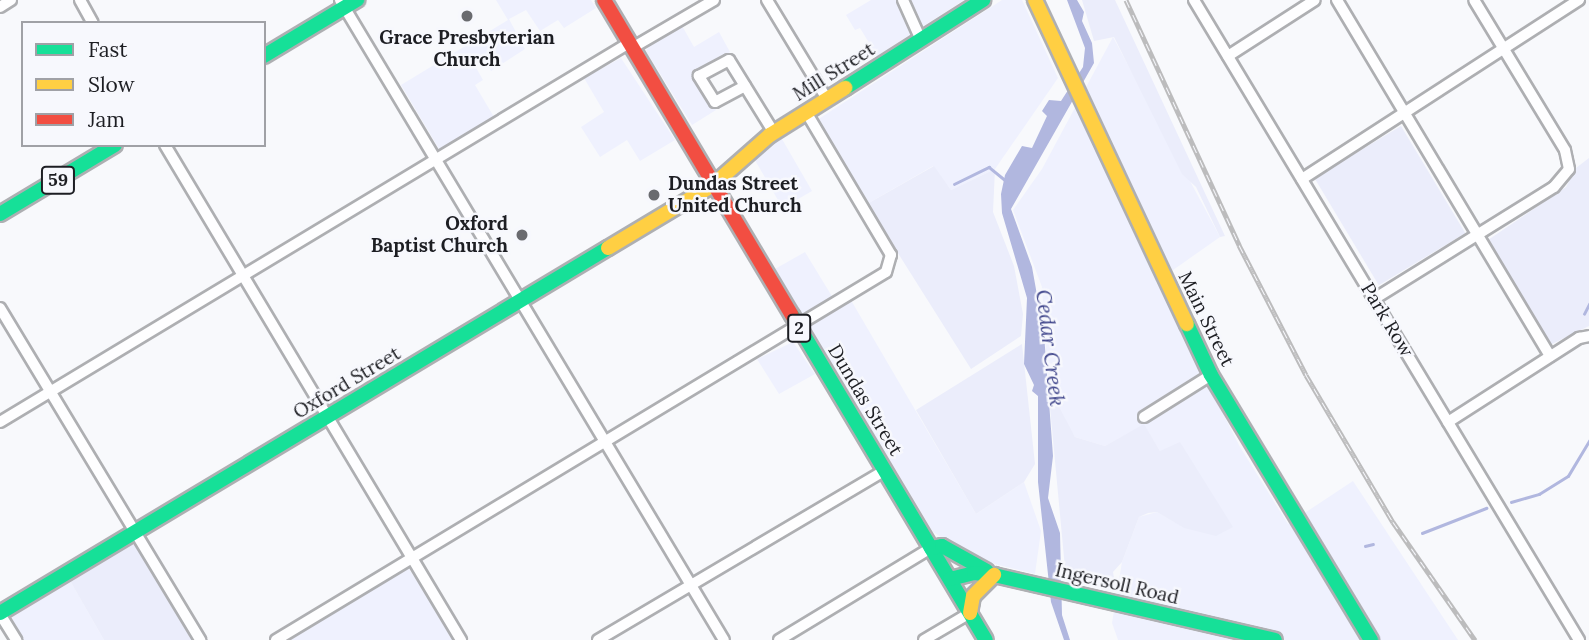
<!DOCTYPE html>
<html>
<head>
<meta charset="utf-8">
<style>
	body { margin:0 }
	#map { position:relative; width:1589px; height:640px; overflow:hidden; background:#f8f9fc; font-family:Lora,serif }
	div>[style] { position:absolute }
	[style*='--x'] { left:calc(var(--x)*1px); top:calc(var(--y)*1px); width:calc(var(--w)*1px); rotate:calc(var(--a)*1deg) }
	.built>* { inset:0; background:#eff1fe; transform-origin:0 0 }
	.green>* { inset:0; background:#ebedfb; transform-origin:0 0 }
	.water>* { inset:0; background:#b1b7df }
	.stream>* { height:2.5px; margin:-1.25px; padding:0 1.25px; transform-origin:1.25px; border-radius:1.25px; background:#b1b7df }
	.roads { filter:drop-shadow(2px 0 #aeafb2) drop-shadow(-2px 0 #aeafb2) drop-shadow(0 2px #aeafb2) drop-shadow(0 -2px #aeafb2) }
	.street>* { height:10px; margin:-5px; padding:0 5px; transform-origin:5px; border-radius:5px; background:#fefeff }
	.fast>* { height:14px; margin:-7px; padding:0 7px; transform-origin:7px; border-radius:7px; background:#16e098 }
	.slow>* { height:14px; margin:-7px; padding:0 7px; transform-origin:7px; border-radius:7px; background:#ffcf43 }
	.jam>* { height:14px; margin:-7px; padding:0 7px; transform-origin:7px; border-radius:7px; background:#f24e42 }
	.rail>* { height:5px; margin-top:-2.5px; transform-origin:0; background:repeating-linear-gradient(90deg,#f7f8fd 0 8px,#bcbcbd 0 16px); box-sizing:border-box; border-block:2px solid #bcbcbd }
	.dots>* { width:19px; height:19px; translate:-50% -50%; box-sizing:border-box; border:4px solid #f7f8fd; border-radius:50% }
	span { translate:-50% -50%; white-space:nowrap; text-align:center; line-height:1.15; -webkit-text-stroke:5px #f7f8fd; paint-order:stroke }
	.shield-label span { padding:2px 5px; background:#f7f8fd; border:2px solid; border-radius:5px; -webkit-text-stroke-width:0 }
	.shield-label { font-size:18px; color:#1d1e23; font-weight:700 }
	.poi-label { font-size:19px; color:#1d1e23; font-weight:700 }
	.left { translate:0 -50%; text-align:left }
	.right { translate:-100% -50%; text-align:right }
	.street-label { font-size:19px; color:#1d1e23 }
	.water-label { font-size:21px; color:#41478c; font-style:italic }
	.legend { position:absolute; left:21px; top:21px; width:245px; height:126px; box-sizing:border-box; background:#f7f8fd; border:2px solid #a0a1a6; margin:0; padding:9px 12px; list-style:none; font-size:21px; color:#1d1e23 }
	.legend li { display:flex; align-items:center; gap:14px; height:35px }
	.legend b { width:35px; border:2px solid #a0a1a6 }
</style>
</head>
<body>
<div id="map">
	<div class="built">
		<i style="clip-path:polygon(496px 0,591px 0,596px 8px,564px 28px,558px 20px,540px 31px,526px 10px,509px 19px,525px 49px,491px 71px,483px 58px,474px 64px,483px 80px,475px 85px,494px 117px,439px 149px,401px 85px,508px 20px)"></i>
		<i style="clip-path:polygon(871px 0,964px 0,877px 56px,860px 28px,855px 30px,846px 15px)"></i>
		<i style="clip-path:polygon(1002px 0,1022px 0,1058px 78px,995px 169px,951px 190px,933px 166px,867px 204px,817px 120px)"></i>
		<i style="clip-path:polygon(681px 24px,694px 47px,719px 32px,730px 52px,694px 74px,716px 110px,692px 125px,646px 51px,650px 42px)"></i>
		<i style="clip-path:polygon(1113px 37px,1220px 237px,1156px 282px,1240px 447px,1288px 524px,1353px 481px,1458px 640px,1118px 640px,1112px 623px,1122px 562px,1139px 517px,1157px 512px,1185px 528px,1160px 451px,1144px 425px,1105px 446px,1075px 437px,1060px 414px,1048px 386px,1042px 287px,1013px 210px,1042px 169px)"></i>
		<i style="clip-path:polygon(621px 58px,675px 140px,640px 161px,627px 140px,600px 157px,581px 127px,604px 112px,584px 78px)"></i>
		<i style="left:782px;top:139px;width:60px;height:34px;rotate:60deg"></i>
		<i style="clip-path:polygon(805px 252px,833px 298px,845px 290px,976px 514px,1024px 482px,1041px 531px,1035px 574px,978px 560px,933px 532px,775px 269px)"></i>
		<i style="clip-path:polygon(793px 342px,815px 374px,779px 394px,757px 359px)"></i>
		<i style="clip-path:polygon(409px 569px,455px 640px,288px 640px,406px 570px)"></i>
		<i style="clip-path:polygon(69px 579px,104px 640px,22px 640px,11px 621px,12px 613px)"></i>
	</div>
	<div class="green">
		<i style="clip-path:polygon(1082px 0,1115px 0,1225px 236px,1220px 237px,1196px 187px,1182px 174px,1114px 37px,1094px 41px)"></i>
		<i style="left:1401px;top:126px;width:125px;height:101px;rotate:59deg"></i>
		<i style="clip-path:polygon(1589px 158px,1589px 326px,1550px 345px,1488px 240px,1566px 187px,1576px 168px)"></i>
		<i style="clip-path:polygon(934px 166px,951px 190px,995px 169px,993px 212px,1014px 266px,1023px 314px,1021px 336px,971px 369px,867px 204px)"></i>
		<i style="clip-path:polygon(1022px 344px,1035px 464px,1024px 482px,976px 514px,916px 410px)"></i>
		<i style="clip-path:polygon(1048px 386px,1075px 437px,1105px 446px,1144px 424px,1160px 451px,1180px 442px,1233px 527px,1216px 536px,1184px 528px,1157px 512px,1148px 513px,1139px 517px,1122px 562px,1113px 572px,1116px 591px,1066px 579px)"></i>
		<i style="clip-path:polygon(129px 544px,135px 545px,193px 640px,104px 640px,69px 579px)"></i>
	</div>
	<div class="water">
		<i style="clip-path:polygon(1067px 0,1077px 0,1084px 12px,1082px 21px,1092px 43px,1094px 63px,1011px 209px,1032px 267px,1044px 334px,1053px 456px,1048px 498px,1060px 533px,1062px 615px,1070px 640px,1064px 640px,1051px 602px,1038px 482px,1038px 396px,1032px 391px,1034px 385px,1024px 364px,1027px 298px,1002px 213px,1001px 194px,1005px 175px,1022px 146px,1032px 148px,1047px 116px,1042px 111px,1049px 100px,1061px 101px,1083px 67px,1085px 48px)"></i>
	</div>
	<div class="stream">
		<i style="--x:954;--y:184;--w:39;--a:-26"></i>
		<i style="--x:989;--y:167;--w:21;--a:39"></i>
		<i style="--x:1584;--y:314;--w:11;--a:-63"></i>
		<i style="--x:1511;--y:502;--w:29;--a:-16"></i>
		<i style="--x:1539;--y:494;--w:34;--a:-32"></i>
		<i style="--x:1568;--y:476;--w:41;--a:-59"></i>
		<i style="--x:1422;--y:533;--w:69;--a:-21.3"></i>
		<i style="--x:1365;--y:546;--w:8;--a:-14"></i>
	</div>
	<div class="roads">
		<div class="street">
			<i style="--x:80;--y:0;--w:26;--a:61"></i>
			<i style="--x:340;--y:0;--w:746;--a:59.04"></i>
			<i style="--x:767;--y:0;--w:116;--a:58.8"></i>
			<i style="--x:903;--y:0;--w:44;--a:65.8"></i>
			<i style="--x:1194;--y:0;--w:747;--a:58.97"></i>
			<i style="--x:1337;--y:0;--w:415;--a:59.1"></i>
			<i style="--x:0;--y:7;--w:13;--a:-32"></i>
			<i style="--x:632;--y:48;--w:95;--a:-30.3"></i>
			<i style="--x:1228;--y:56;--w:103;--a:-32.8"></i>
			<i style="--x:745;--y:86;--w:34;--a:152"></i>
			<i style="--x:715;--y:102;--w:31;--a:-122"></i>
			<i style="--x:699;--y:76;--w:34;--a:-28"></i>
			<i style="--x:729;--y:60;--w:86;--a:58.3"></i>
			<i style="--x:165;--y:145;--w:577;--a:59.12"></i>
			<i style="--x:1302;--y:179;--w:330;--a:-32.9"></i>
			<i style="--x:1374;--y:299;--w:212;--a:-31.9"></i>
			<i style="--x:1554;--y:187;--w:23;--a:-50"></i>
			<i style="--x:1569;--y:169;--w:19;--a:-102"></i>
			<i style="--x:1565;--y:150;--w:175;--a:-121.2"></i>
			<i style="--x:0;--y:308;--w:388;--a:58.9"></i>
			<i style="--x:1144;--y:417;--w:79;--a:-32.1"></i>
			<i style="--x:0;--y:422;--w:734;--a:-31.07"></i>
			<i style="--x:1448;--y:422;--w:156;--a:-32.7"></i>
			<i style="--x:1579;--y:338;--w:10;--a:-11"></i>
			<i style="--x:0;--y:614;--w:31;--a:58"></i>
			<i style="--x:276;--y:640;--w:712;--a:-31.1"></i>
			<i style="--x:886;--y:272;--w:18;--a:-74"></i>
			<i style="--x:891;--y:255;--w:166;--a:-120.7"></i>
			<i style="--x:598;--y:640;--w:334;--a:-30.6"></i>
			<i style="--x:779;--y:640;--w:178;--a:-31.2"></i>
			<i style="--x:924;--y:640;--w:53;--a:-30.4"></i>
		</div>
		<div class="fast">
			<i style="--x:264;--y:56;--w:109;--a:-31.1"></i>
			<i style="--x:845;--y:88;--w:164;--a:-32.5"></i>
			<i style="--x:0;--y:214;--w:134;--a:-31"></i>
			<i style="--x:792;--y:315;--w:378;--a:59.2"></i>
			<i style="--x:1187;--y:324;--w:56;--a:64.8"></i>
			<i style="--x:1211;--y:375;--w:310;--a:58.9"></i>
			<i style="--x:931;--y:548;--w:11;--a:-10"></i>
			<i style="--x:942;--y:546;--w:51;--a:29.1"></i>
			<i style="--x:950;--y:579;--w:25;--a:-14"></i>
			<i style="--x:974;--y:573;--w:20;--a:6"></i>
			<i style="--x:994;--y:575;--w:288;--a:13"></i>
			<i style="--x:0;--y:613;--w:709;--a:-30.98"></i>
		</div>
		<div class="slow">
			<i style="--x:1035;--y:0;--w:358;--a:64.9"></i>
			<i style="--x:608;--y:248;--w:122;--a:-31"></i>
			<i style="--x:713;--y:185;--w:76;--a:-41.3"></i>
			<i style="--x:770;--y:135;--w:89;--a:-32.1"></i>
			<i style="--x:970;--y:613;--w:17;--a:-80"></i>
			<i style="--x:973;--y:596;--w:30;--a:-45"></i>
		</div>
		<div class="jam">
			<i style="--x:604;--y:0;--w:367;--a:59.2"></i>
		</div>
	</div>
	<div class="rail">
		<i style="--x:1126;--y:0;--w:270;--a:65.2"></i>
		<i style="--x:1239;--y:245;--w:146;--a:62.7"></i>
		<i style="--x:1306;--y:375;--w:171;--a:59.4"></i>
		<i style="--x:1393;--y:522;--w:144;--a:55.2"></i>
	</div>
	<div class="dots">
		<i style="left:467px;top:16px;background:#6a6b6f"></i>
		<i style="left:654px;top:195px;background:#6a6b6f"></i>
		<i style="left:522px;top:235px;background:#6a6b6f"></i>
	</div>
	<div class="shield-label">
		<span style="left:58px;top:180px">59</span>
		<span style="left:799px;top:328px">2</span>
	</div>
	<div class="poi-label">
		<span style="left:467px;top:49px">Grace Presbyterian<br>Church</span>
		<span class="left" style="left:668px;top:195px">Dundas Street<br>United Church</span>
		<span class="right" style="left:508px;top:235px">Oxford<br>Baptist Church</span>
	</div>
	<div class="street-label">
		<span style="left:834px;top:72px;rotate:-32deg">Mill Street</span>
		<span style="left:1206px;top:319px;rotate:64deg">Main Street</span>
		<span style="left:1387px;top:320px;rotate:59deg">Park Row</span>
		<span style="left:347px;top:383px;rotate:-31deg">Oxford Street</span>
		<span style="left:865px;top:400px;rotate:59deg">Dundas Street</span>
		<span style="left:1117px;top:584px;rotate:13deg">Ingersoll Road</span>
	</div>
	<div class="water-label">
		<span style="left:1050px;top:348px;rotate:83deg">Cedar Creek</span>
	</div>
	<ul class="legend">
	<li><b style="height:9px;background:#16e098"></b>Fast</li>
	<li><b style="height:9px;background:#ffcf43"></b>Slow</li>
	<li><b style="height:9px;background:#f24e42"></b>Jam</li>
	</ul>
</div>
</body>
</html>
